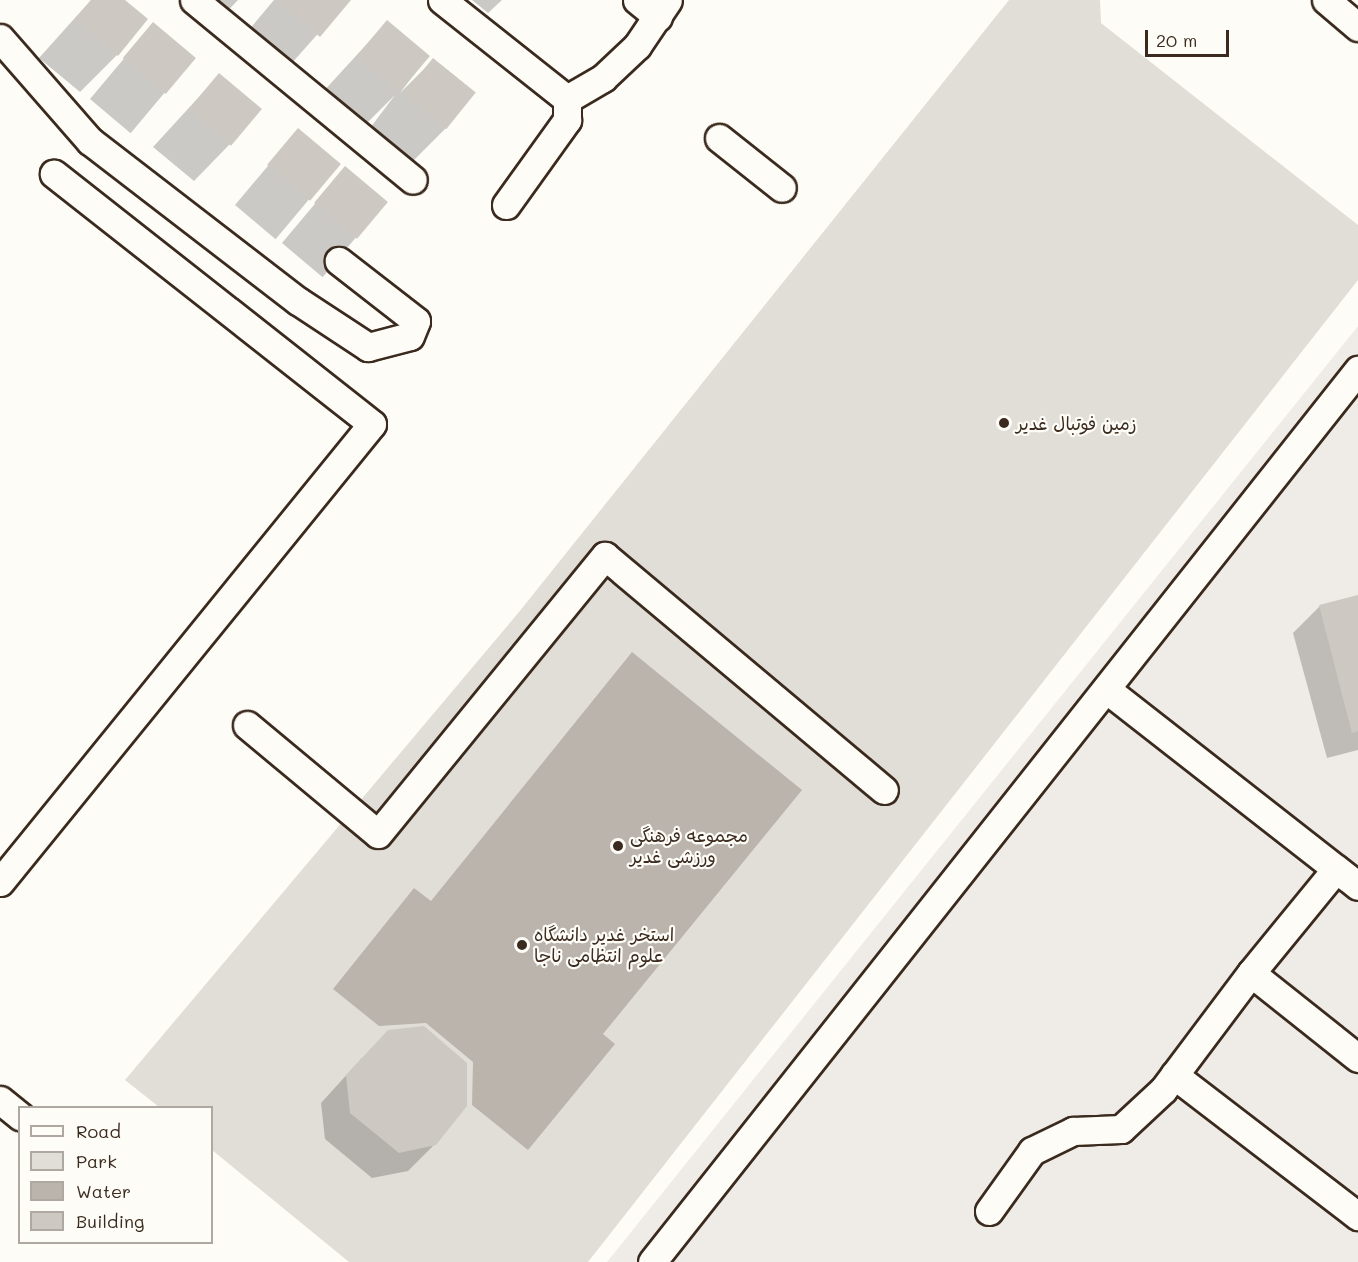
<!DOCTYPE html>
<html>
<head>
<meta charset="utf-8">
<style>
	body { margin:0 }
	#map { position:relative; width:1358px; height:1262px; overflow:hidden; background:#fdfcf7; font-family:Mali,"Playpen Sans Arabic",sans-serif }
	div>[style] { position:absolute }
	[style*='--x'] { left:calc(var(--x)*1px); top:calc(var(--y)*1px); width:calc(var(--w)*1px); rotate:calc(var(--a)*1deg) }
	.built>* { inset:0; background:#efece7 }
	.green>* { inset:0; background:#e1ded7 }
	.water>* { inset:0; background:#bbb4ad }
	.shadow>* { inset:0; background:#0003; transform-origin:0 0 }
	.building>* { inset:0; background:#cdc8c2; transform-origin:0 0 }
	.roads { filter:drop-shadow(2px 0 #3b2a1e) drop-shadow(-2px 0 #3b2a1e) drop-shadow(0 2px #3b2a1e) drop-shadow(0 -2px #3b2a1e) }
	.minor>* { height:27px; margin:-13.5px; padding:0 13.5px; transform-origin:13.5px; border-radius:13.5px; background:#fdfcf7 }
	.dots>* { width:16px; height:16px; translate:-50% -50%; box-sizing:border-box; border:3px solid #fdfcf7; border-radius:50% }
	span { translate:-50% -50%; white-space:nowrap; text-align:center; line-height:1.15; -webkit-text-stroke:4.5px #fdfcf7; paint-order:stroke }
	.poi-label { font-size:18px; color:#3b2a1e }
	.left { translate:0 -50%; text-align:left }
	.legend { position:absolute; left:18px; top:1106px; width:195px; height:138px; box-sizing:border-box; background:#fdfcf7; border:2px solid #afa8a0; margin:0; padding:8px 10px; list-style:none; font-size:18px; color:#3b2a1e }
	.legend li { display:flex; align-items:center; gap:12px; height:30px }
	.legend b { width:30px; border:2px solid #afa8a0 }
	.scale { position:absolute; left:1145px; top:30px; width:84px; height:27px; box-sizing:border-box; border:3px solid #3b2a1e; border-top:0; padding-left:8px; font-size:18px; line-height:21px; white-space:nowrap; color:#3b2a1e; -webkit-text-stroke:4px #fdfcf7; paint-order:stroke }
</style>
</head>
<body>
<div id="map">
	<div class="built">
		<i style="clip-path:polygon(1358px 326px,1358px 1262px,607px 1262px)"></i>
	</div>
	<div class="green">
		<i style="clip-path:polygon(1009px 0,1100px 0,1101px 23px,1358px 225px,1358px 280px,588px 1262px,349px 1262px,212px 1150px,212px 1108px,159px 1107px,125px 1080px,519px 612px)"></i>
	</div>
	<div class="water">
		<i style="clip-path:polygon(632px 652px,802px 790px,603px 1034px,615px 1044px,528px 1150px,472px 1105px,473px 1062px,426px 1023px,379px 1026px,333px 989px,414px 888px,431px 901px)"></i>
	</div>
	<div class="shadow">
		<i style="clip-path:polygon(91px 0,123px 0,117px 55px,80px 92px,39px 58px)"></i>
		<i style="clip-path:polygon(190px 0,238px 0,217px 22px)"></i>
		<i style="clip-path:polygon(274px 0,348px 0,283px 73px,242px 38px)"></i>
		<i style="clip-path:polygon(472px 0,502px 0,488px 13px)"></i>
		<i style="clip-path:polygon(387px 22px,428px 56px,400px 93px,433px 60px,445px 129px,408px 166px,367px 132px,395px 95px,362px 128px,321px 94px)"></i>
		<i style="left:153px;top:24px;width:53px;height:98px;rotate:40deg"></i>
		<i style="clip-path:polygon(219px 75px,230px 144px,194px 181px,153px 147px)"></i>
		<i style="left:298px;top:130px;width:53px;height:98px;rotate:40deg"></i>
		<i style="left:345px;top:168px;width:53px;height:98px;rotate:40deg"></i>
		<i style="clip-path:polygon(1358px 597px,1358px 750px,1327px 758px,1293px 633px,1319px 607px)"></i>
		<i style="clip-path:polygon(362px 1058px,435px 1144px,408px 1171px,372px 1178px,325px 1139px,321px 1103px)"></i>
	</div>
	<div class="building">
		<i style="clip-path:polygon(91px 0,125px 0,148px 19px,118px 56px,75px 20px)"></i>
		<i style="clip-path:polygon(276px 0,351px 0,320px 37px)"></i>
		<i style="left:387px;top:20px;width:56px;height:48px;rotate:40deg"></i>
		<i style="left:153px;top:22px;width:56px;height:47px;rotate:40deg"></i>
		<i style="left:433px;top:58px;width:55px;height:47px;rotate:39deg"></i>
		<i style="left:219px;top:73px;width:56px;height:48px;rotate:40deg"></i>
		<i style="left:298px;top:128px;width:56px;height:48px;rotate:40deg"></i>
		<i style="left:345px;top:166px;width:56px;height:48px;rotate:40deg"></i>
		<i style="clip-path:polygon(1358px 595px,1358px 731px,1352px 733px,1319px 605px)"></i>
		<i style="clip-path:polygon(424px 1026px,467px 1063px,467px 1106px,436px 1145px,399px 1153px,350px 1113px,346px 1075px,388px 1030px)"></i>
	</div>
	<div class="roads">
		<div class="minor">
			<i style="--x:194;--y:0;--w:283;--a:39.4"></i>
			<i style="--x:442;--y:0;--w:159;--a:38.4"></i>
			<i style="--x:637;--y:0;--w:27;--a:39"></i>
			<i style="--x:1326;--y:0;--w:42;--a:40.2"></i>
			<i style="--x:0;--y:38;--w:137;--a:48.9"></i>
			<i style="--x:90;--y:141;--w:262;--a:37.6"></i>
			<i style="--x:298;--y:301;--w:84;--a:33.3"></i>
			<i style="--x:368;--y:347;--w:43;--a:-14.7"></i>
			<i style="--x:410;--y:336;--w:16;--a:-68"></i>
			<i style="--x:416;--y:321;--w:98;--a:-142.1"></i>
			<i style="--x:567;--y:99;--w:42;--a:-30.3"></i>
			<i style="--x:603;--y:78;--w:47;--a:-43.3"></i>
			<i style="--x:637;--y:46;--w:55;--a:-56"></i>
			<i style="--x:719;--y:138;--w:80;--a:38.4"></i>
			<i style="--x:506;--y:205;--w:105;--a:-54.3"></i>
			<i style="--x:567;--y:120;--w:21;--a:-90"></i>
			<i style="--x:1106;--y:689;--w:320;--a:38"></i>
			<i style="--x:247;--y:725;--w:170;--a:39.8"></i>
			<i style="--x:378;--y:834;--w:359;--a:-50.8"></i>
			<i style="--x:605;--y:556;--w:364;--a:40"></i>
			<i style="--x:1336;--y:869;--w:134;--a:129.3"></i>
			<i style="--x:1251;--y:973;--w:137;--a:38.5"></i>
			<i style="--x:0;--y:882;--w:590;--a:-50.92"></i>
			<i style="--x:372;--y:424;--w:405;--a:-141.8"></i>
			<i style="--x:1174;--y:1075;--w:232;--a:37.5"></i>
			<i style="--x:0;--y:1100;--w:26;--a:39"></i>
			<i style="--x:989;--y:1211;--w:74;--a:-54.4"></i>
			<i style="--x:1032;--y:1151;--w:46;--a:-26"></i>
			<i style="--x:1073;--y:1131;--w:48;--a:-2.4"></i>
			<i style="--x:1121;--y:1129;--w:57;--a:-42.9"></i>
			<i style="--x:1163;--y:1090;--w:146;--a:-53.1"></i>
			<i style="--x:652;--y:1262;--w:1138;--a:-51.64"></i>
		</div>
	</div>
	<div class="dots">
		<i style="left:1004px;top:423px;background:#3b2a1e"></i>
		<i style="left:618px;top:846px;background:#3b2a1e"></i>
		<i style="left:522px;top:945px;background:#3b2a1e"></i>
	</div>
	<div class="poi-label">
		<span class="left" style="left:1016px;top:423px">زمین فوتبال غدیر</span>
		<span class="left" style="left:630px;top:846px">مجموعه فرهنگی<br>ورزشی غدیر</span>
		<span class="left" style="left:534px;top:945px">استخر غدیر دانشگاه<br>علوم انتظامی ناجا</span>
	</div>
	<ul class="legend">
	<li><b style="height:8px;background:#fdfcf7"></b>Road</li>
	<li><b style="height:16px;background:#e1ded7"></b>Park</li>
	<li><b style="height:16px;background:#bbb4ad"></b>Water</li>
	<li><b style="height:16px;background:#cdc8c2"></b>Building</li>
	</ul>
	<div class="scale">20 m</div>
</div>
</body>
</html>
